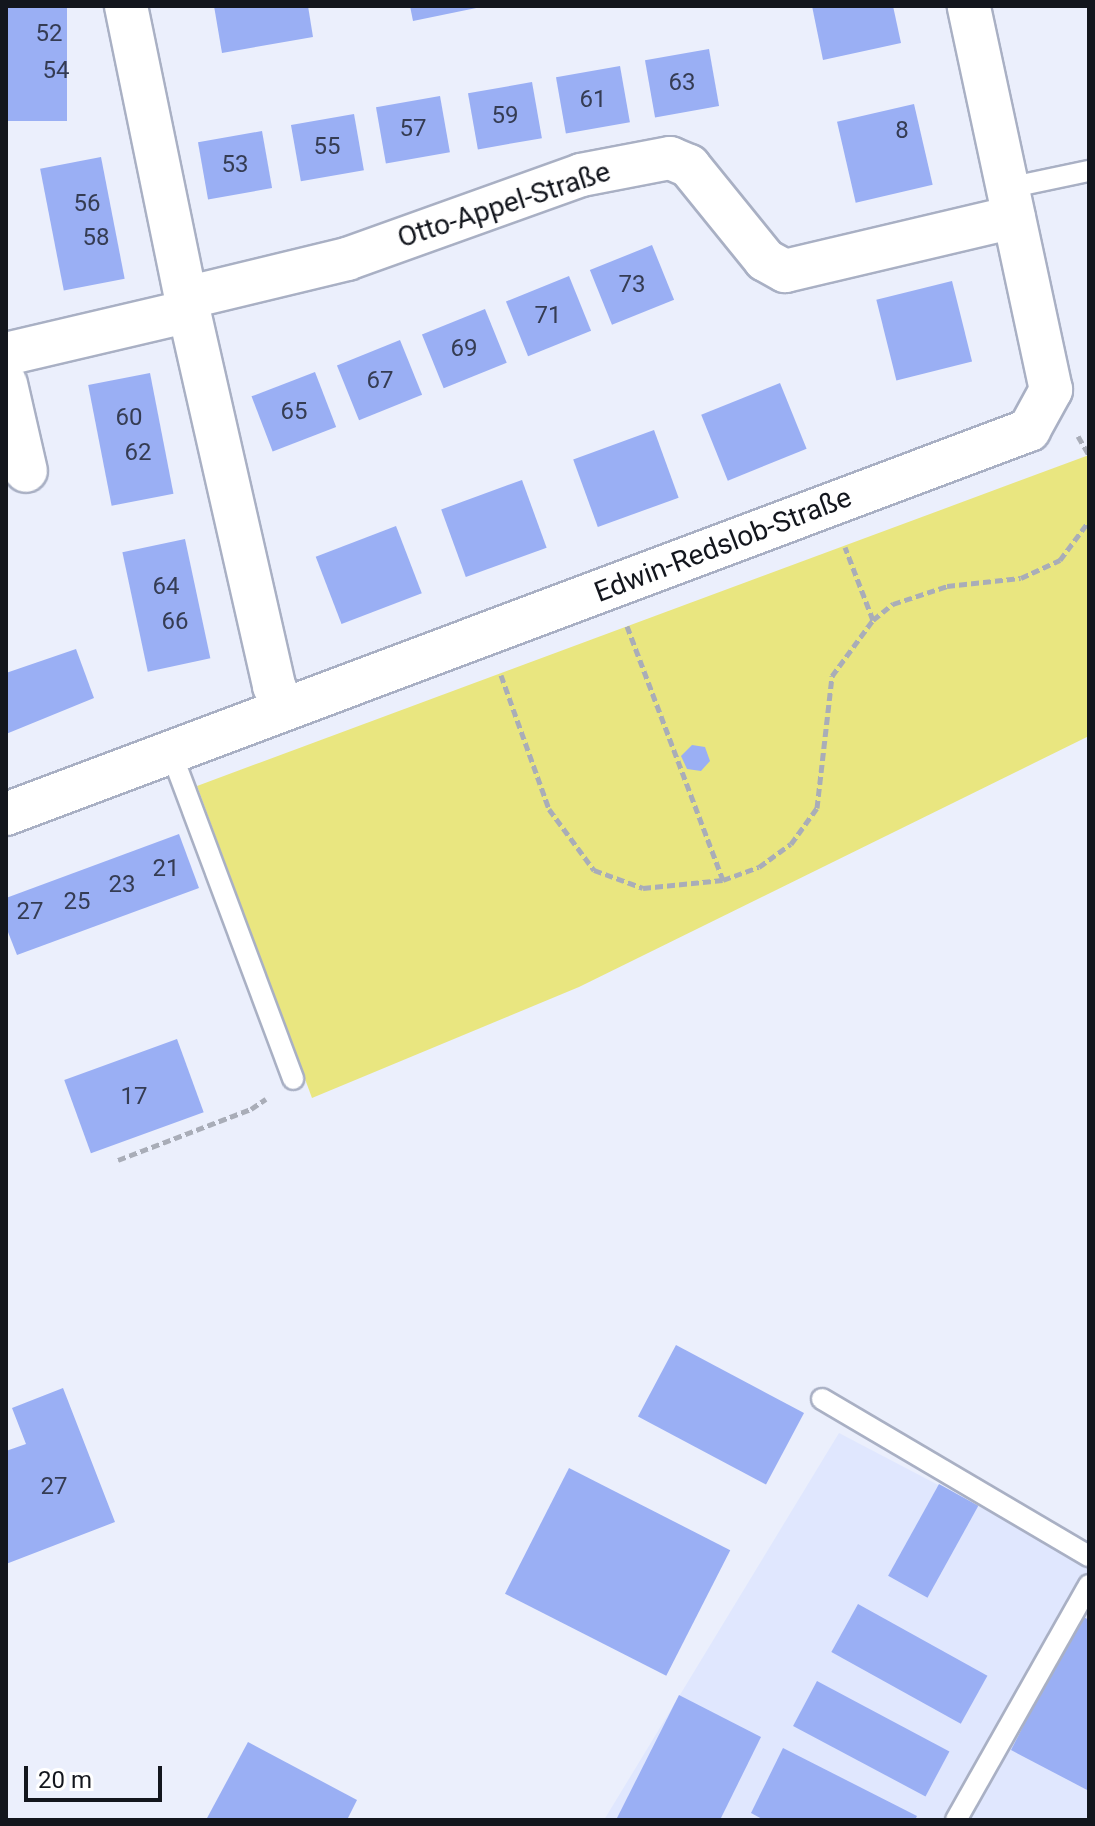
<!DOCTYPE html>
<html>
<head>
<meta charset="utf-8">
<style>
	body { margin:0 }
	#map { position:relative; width:1095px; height:1826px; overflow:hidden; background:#ebeffc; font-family:Roboto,sans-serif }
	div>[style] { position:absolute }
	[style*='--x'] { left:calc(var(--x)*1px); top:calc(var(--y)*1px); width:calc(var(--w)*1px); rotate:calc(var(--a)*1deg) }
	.built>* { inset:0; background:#e0e7fe }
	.green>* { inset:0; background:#e9e680 }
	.building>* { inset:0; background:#9aaff4; transform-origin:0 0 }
	.path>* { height:5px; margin-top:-2.5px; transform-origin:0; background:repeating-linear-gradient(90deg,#a9adb8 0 8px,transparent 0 12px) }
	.roads { filter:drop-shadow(2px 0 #a9b0c4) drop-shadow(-2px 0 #a9b0c4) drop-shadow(0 2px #a9b0c4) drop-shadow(0 -2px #a9b0c4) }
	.lane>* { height:20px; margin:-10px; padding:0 10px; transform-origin:10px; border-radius:10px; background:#fff }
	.street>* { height:42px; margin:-21px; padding:0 21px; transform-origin:21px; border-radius:21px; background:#fff }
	span { translate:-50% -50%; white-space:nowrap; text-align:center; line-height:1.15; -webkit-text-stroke:6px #fff; paint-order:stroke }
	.number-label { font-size:24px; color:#353c53 }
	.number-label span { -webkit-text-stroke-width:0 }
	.street-label { font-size:28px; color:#13161d }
	.frame { position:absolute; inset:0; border:8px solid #13161d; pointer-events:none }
	.scale { position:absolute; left:24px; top:1766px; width:138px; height:36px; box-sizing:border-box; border:4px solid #13161d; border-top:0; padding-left:10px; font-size:24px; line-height:28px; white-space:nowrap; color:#13161d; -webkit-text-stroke:6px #fff; paint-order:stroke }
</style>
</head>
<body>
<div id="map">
	<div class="built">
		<i style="clip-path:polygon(839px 1433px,1089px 1564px,1089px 1820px,604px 1820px)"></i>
	</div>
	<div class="green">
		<i style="clip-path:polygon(1089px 455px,1089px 736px,579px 987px,312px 1098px,197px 786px)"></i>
	</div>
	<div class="building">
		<i style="left:6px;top:6px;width:61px;height:115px"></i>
		<i style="clip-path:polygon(214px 6px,308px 6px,313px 37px,222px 53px)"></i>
		<i style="clip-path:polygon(410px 6px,480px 6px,481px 7px,413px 21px)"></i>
		<i style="clip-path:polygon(812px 6px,893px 6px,901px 43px,823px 60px)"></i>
		<i style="left:709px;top:49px;width:58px;height:65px;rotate:80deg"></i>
		<i style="left:620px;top:66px;width:57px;height:65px;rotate:80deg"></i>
		<i style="left:532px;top:82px;width:57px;height:65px;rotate:80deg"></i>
		<i style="left:440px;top:96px;width:57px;height:65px;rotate:80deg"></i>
		<i style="left:914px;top:104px;width:83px;height:79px;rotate:77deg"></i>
		<i style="left:354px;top:114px;width:57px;height:64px;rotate:80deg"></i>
		<i style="left:262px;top:131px;width:58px;height:65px;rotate:80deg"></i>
		<i style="left:101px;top:157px;width:124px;height:62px;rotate:79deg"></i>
		<i style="left:652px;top:245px;width:59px;height:67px;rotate:68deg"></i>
		<i style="left:569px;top:276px;width:59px;height:68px;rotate:68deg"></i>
		<i style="left:952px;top:281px;width:83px;height:78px;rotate:76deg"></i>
		<i style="left:485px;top:309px;width:58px;height:68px;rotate:68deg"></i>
		<i style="left:400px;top:340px;width:59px;height:68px;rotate:68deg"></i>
		<i style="left:315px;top:372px;width:59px;height:68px;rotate:69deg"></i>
		<i style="left:150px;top:373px;width:123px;height:63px;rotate:79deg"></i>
		<i style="left:780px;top:383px;width:71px;height:85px;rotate:68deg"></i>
		<i style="left:654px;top:430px;width:72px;height:86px;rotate:70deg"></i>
		<i style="left:522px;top:480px;width:72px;height:86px;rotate:70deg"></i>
		<i style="left:396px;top:526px;width:72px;height:86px;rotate:69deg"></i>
		<i style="left:185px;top:539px;width:122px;height:64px;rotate:78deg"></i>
		<i style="clip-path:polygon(76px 649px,94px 698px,6px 734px,6px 673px)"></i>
		<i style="clip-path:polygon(692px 745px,705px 747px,710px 761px,701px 771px,687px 769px,681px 756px)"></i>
		<i style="clip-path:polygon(179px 834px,199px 888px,17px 955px,6px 927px,6px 898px)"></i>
		<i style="left:177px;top:1039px;width:78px;height:120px;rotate:70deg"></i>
		<i style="left:676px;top:1345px;width:145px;height:81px;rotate:28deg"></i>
		<i style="clip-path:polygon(63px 1388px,115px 1522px,6px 1564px,6px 1451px,26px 1444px,12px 1408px)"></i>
		<i style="left:569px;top:1468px;width:181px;height:141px;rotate:27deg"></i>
		<i style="left:939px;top:1484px;width:45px;height:105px;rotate:29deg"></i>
		<i style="left:858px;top:1604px;width:148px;height:55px;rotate:29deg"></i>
		<i style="clip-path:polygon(1080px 1615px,1089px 1620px,1089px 1791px,1011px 1750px)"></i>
		<i style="left:817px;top:1681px;width:150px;height:51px;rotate:28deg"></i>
		<i style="clip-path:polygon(679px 1695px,761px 1737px,720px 1820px,616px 1820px)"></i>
		<i style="clip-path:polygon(248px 1742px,357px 1800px,347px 1820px,206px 1820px)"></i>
		<i style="clip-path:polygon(783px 1748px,917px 1816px,915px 1820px,764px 1820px,751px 1813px)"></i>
	</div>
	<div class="path">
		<i style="--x:1078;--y:436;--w:22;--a:60"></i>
		<i style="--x:873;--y:620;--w:26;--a:-39"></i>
		<i style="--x:893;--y:604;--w:57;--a:-18.4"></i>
		<i style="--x:947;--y:586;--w:74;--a:-6.2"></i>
		<i style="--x:1021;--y:578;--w:43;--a:-24.8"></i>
		<i style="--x:1060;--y:560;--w:49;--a:-53.4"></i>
		<i style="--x:627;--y:626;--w:272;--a:69.3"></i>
		<i style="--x:501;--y:675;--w:142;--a:70.3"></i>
		<i style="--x:549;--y:809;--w:76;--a:53.6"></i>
		<i style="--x:594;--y:870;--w:52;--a:20.2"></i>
		<i style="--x:643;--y:888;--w:80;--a:-5.7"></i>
		<i style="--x:723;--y:880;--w:38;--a:-20"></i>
		<i style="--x:759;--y:867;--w:39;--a:-36"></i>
		<i style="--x:791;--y:844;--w:44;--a:-54.2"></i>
		<i style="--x:817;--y:808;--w:133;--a:-83.5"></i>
		<i style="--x:832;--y:676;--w:69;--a:-53.8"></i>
		<i style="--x:873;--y:620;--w:78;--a:-111"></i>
		<i style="--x:118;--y:1160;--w:142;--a:-21"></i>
		<i style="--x:251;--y:1109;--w:18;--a:-34"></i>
	</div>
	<div class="roads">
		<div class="lane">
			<i style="--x:1008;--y:188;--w:83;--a:-11.9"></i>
			<i style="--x:171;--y:752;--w:349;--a:69.5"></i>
			<i style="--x:822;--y:1399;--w:310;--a:30.5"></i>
			<i style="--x:956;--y:1820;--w:270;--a:-60.5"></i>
		</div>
		<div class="street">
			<i style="--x:126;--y:6;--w:298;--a:78.4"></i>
			<i style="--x:186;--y:298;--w:398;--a:77.2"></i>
			<i style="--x:274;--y:686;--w:22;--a:66"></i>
			<i style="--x:186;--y:298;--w:166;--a:-13.6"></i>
			<i style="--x:347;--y:259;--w:249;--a:-19.7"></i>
			<i style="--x:581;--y:175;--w:91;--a:-10.8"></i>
			<i style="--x:670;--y:158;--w:21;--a:23"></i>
			<i style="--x:689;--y:166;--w:121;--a:51"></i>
			<i style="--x:765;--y:260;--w:23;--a:29"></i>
			<i style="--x:785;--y:271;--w:235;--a:-13.3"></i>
			<i style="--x:6;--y:354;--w:188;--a:-13.2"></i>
			<i style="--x:6;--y:384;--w:89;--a:77.1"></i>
			<i style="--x:6;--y:814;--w:1093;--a:-20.57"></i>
			<i style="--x:1029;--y:430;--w:46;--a:-61.2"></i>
			<i style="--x:1051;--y:390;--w:393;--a:-102.1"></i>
		</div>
	</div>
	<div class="number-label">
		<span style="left:49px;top:34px">52</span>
		<span style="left:56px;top:71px">54</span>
		<span style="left:682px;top:83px">63</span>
		<span style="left:593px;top:100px">61</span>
		<span style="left:505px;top:116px">59</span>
		<span style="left:413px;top:129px">57</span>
		<span style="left:902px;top:131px">8</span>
		<span style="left:327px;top:147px">55</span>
		<span style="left:235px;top:165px">53</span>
		<span style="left:87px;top:204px">56</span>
		<span style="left:96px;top:238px">58</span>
		<span style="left:632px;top:285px">73</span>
		<span style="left:548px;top:316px">71</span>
		<span style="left:464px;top:349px">69</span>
		<span style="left:380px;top:381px">67</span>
		<span style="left:294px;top:412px">65</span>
		<span style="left:129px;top:418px">60</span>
		<span style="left:138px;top:453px">62</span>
		<span style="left:166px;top:587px">64</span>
		<span style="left:175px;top:622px">66</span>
		<span style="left:166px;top:869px">21</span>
		<span style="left:122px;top:885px">23</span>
		<span style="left:77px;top:902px">25</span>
		<span style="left:30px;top:912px">27</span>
		<span style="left:134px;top:1097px">17</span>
		<span style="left:54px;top:1487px">27</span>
	</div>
	<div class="street-label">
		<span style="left:504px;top:205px;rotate:-18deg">Otto-Appel-Straße</span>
		<span style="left:723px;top:545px;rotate:-21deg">Edwin-Redslob-Straße</span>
	</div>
	<div class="frame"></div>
	<div class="scale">20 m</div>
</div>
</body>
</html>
